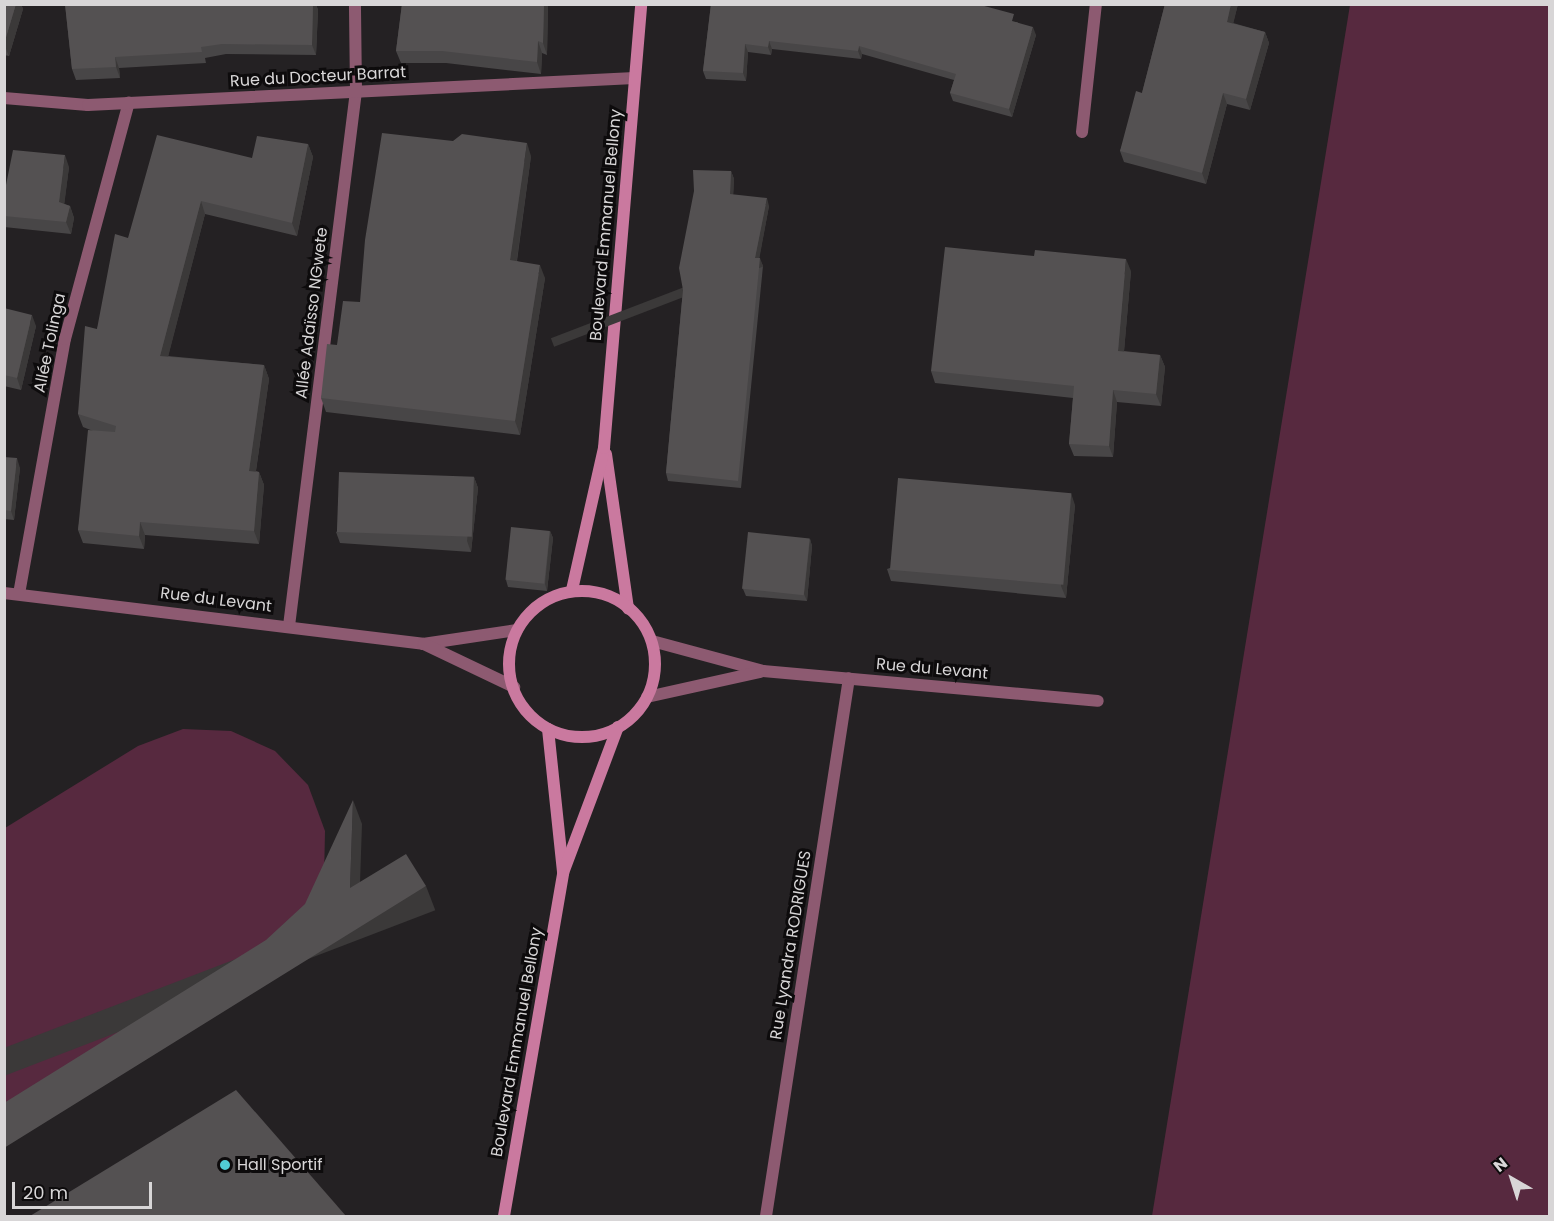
<!DOCTYPE html>
<html>
<head>
<meta charset="utf-8">
<style>
	body { margin:0 }
	#map { position:relative; width:1554px; height:1221px; overflow:hidden; background:#242123; font-family:Poppins,sans-serif }
	div>[style] { position:absolute }
	[style*='--x'] { left:calc(var(--x)*1px); top:calc(var(--y)*1px); width:calc(var(--w)*1px); rotate:calc(var(--a)*1deg) }
	.green>* { inset:0; background:#57293f }
	.lane>* { height:12px; margin:-6px; padding:0 6px; transform-origin:6px; border-radius:6px; background:#8d5a71 }
	.street>* { height:12px; margin:-6px; padding:0 6px; transform-origin:6px; border-radius:6px; background:#8d5a71 }
	.secondary>* { height:12px; margin:-6px; padding:0 6px; transform-origin:6px; border-radius:6px; background:#ca799f }
	.secondary>.ring { margin:-6px; padding:0; box-sizing:content-box; background:none; border:12px solid #ca799f; border-radius:50% }
	.wall>* { inset:0; background:#484647 }
	.shaded-wall>* { inset:0; background:#3b3939; transform-origin:0 0 }
	.building>* { inset:0; background:#545152; transform-origin:0 0 }
	.dots>* { width:16px; height:16px; translate:-50% -50%; box-sizing:border-box; border:3px solid #0d0b0c; border-radius:50% }
	span { translate:-50% -50%; white-space:nowrap; text-align:center; line-height:1.15; -webkit-text-stroke:6px #0d0b0c; paint-order:stroke }
	.street-label { font-size:16px; color:#d8d6d7 }
	.poi-label { font-size:16px; color:#d8d6d7 }
	.left { translate:0 -50%; text-align:left }
	.frame { position:absolute; inset:0; border:6px solid #d8d6d7; pointer-events:none }
	.north { position:absolute; left:1482px; top:1149px; width:60px; height:60px; -webkit-text-stroke:4px #0d0b0c; paint-order:stroke; rotate:321deg; font-size:16px; font-weight:700; line-height:24px; text-align:center; color:#d8d6d7 }
	.north::after { content:''; display:block; margin:auto; width:21px; height:27px; background:#d8d6d7; clip-path:polygon(50% 0,100% 100%,50% 72%,0 100%) }
	.scale { position:absolute; left:12px; top:1182px; width:140px; height:27px; box-sizing:border-box; border:3px solid #d8d6d7; border-top:0; padding-left:8px; font-size:18px; line-height:21px; white-space:nowrap; color:#d8d6d7; -webkit-text-stroke:4px #0d0b0c; paint-order:stroke }
</style>
</head>
<body>
<div id="map">
	<div class="green">
		<i style="clip-path:polygon(1350px 5px,1549px 5px,1549px 1216px,1152px 1216px)"></i>
		<i style="clip-path:polygon(183px 729px,231px 731px,275px 751px,308px 785px,325px 831px,324px 879px,304px 923px,5px 1120px,5px 828px,138px 746px)"></i>
	</div>
	<div class="lane">
		<i style="--x:19;--y:594;--w:259;--a:-79.8"></i>
		<i style="--x:65;--y:339;--w:245;--a:-74.9"></i>
		<i style="--x:289;--y:626;--w:539;--a:-82.86"></i>
		<i style="--x:356;--y:91;--w:87;--a:-90.7"></i>
	</div>
	<div class="street">
		<i style="--x:4;--y:98;--w:84;--a:4.8"></i>
		<i style="--x:88;--y:105;--w:547;--a:-2.83"></i>
		<i style="--x:1082;--y:132;--w:129;--a:-83.8"></i>
		<i style="--x:4;--y:593;--w:422;--a:6.9"></i>
		<i style="--x:423;--y:644;--w:95;--a:-8.5"></i>
		<i style="--x:652;--y:641;--w:115;--a:15.1"></i>
		<i style="--x:763;--y:671;--w:336;--a:5.1"></i>
		<i style="--x:424;--y:644;--w:100;--a:25.5"></i>
		<i style="--x:647;--y:697;--w:116;--a:-12.5"></i>
		<i style="--x:766;--y:1216;--w:544;--a:-81.23"></i>
	</div>
	<div class="secondary">
		<i style="--x:606;--y:454;--w:156;--a:81.9"></i>
		<i style="--x:572;--y:590;--w:146;--a:-77.3"></i>
		<i style="--x:604;--y:448;--w:446;--a:-85.2"></i>
		<i class="ring" style="left:509px;top:591px;width:134px;height:134px"></i>
		<i style="--x:548;--y:729;--w:143;--a:84"></i>
		<i style="--x:504;--y:1216;--w:348;--a:-80.2"></i>
		<i style="--x:563;--y:873;--w:156;--a:-69.4"></i>
	</div>
	<div class="wall">
		<i style="clip-path:polygon(4px 4px,21px 4px,23px 9px,9px 56px,4px 55px)"></i>
		<i style="clip-path:polygon(65px 4px,316px 4px,318px 10px,316px 55px,226px 54px,205px 58px,206px 63px,119px 68px,120px 78px,76px 80px,72px 69px)"></i>
		<i style="clip-path:polygon(402px 4px,548px 4px,547px 55px,542px 53px,541px 74px,446px 63px,401px 63px,396px 51px)"></i>
		<i style="clip-path:polygon(711px 4px,1017px 22px,1036px 35px,1012px 117px,953px 101px,950px 93px,954px 80px,862px 54px,861px 59px,772px 49px,771px 55px,748px 52px,746px 81px,706px 79px,703px 71px)"></i>
		<i style="clip-path:polygon(1165px 4px,1238px 4px,1233px 23px,1265px 32px,1269px 43px,1250px 110px,1227px 104px,1206px 184px,1124px 162px,1120px 151px,1142px 93px)"></i>
		<i style="clip-path:polygon(308px 144px,313px 157px,297px 236px,205px 214px,168px 356px,264px 365px,269px 379px,256px 471px,259px 472px,264px 485px,259px 544px,145px 535px,144px 549px,83px 543px,78px 530px,93px 431px,83px 427px,78px 414px,97px 329px,128px 238px,252px 158px)"></i>
		<i style="clip-path:polygon(531px 156px,517px 261px,545px 278px,520px 435px,326px 412px,321px 398px,337px 345px,360px 302px)"></i>
		<i style="clip-path:polygon(69px 167px,64px 204px,70px 206px,74px 218px,71px 234px,4px 227px,4px 185px,6px 185px)"></i>
		<i style="clip-path:polygon(731px 171px,734px 179px,733px 195px,769px 206px,759px 258px,763px 266px,741px 488px,668px 481px,666px 473px,683px 290px)"></i>
		<i style="clip-path:polygon(1131px 271px,1124px 351px,1160px 355px,1165px 367px,1161px 406px,1117px 402px,1113px 457px,1074px 456px,1069px 444px,1073px 398px,935px 383px,931px 371px)"></i>
		<i style="clip-path:polygon(4px 308px,36px 326px,21px 390px,4px 386px)"></i>
		<i style="clip-path:polygon(4px 457px,20px 468px,14px 520px,4px 519px)"></i>
		<i style="clip-path:polygon(474px 477px,478px 488px,471px 552px,340px 543px,336px 532px)"></i>
		<i style="clip-path:polygon(1075px 505px,1066px 598px,891px 581px,887px 569px)"></i>
		<i style="clip-path:polygon(550px 531px,553px 538px,547px 591px,508px 587px,506px 580px)"></i>
		<i style="clip-path:polygon(810px 539px,812px 546px,807px 601px,746px 596px,743px 589px)"></i>
	</div>
	<div class="shaded-wall">
		<i style="clip-path:polygon(16px 4px,21px 4px,23px 9px,9px 56px,4px 44px)"></i>
		<i style="clip-path:polygon(313px 4px,316px 4px,318px 10px,316px 55px,312px 45px)"></i>
		<i style="clip-path:polygon(544px 4px,548px 4px,547px 55px,543px 43px)"></i>
		<i style="clip-path:polygon(1231px 4px,1238px 4px,1231px 33px,1227px 22px)"></i>
		<i style="clip-path:polygon(1033px 27px,1036px 35px,1012px 117px,1009px 109px)"></i>
		<i style="clip-path:polygon(1265px 32px,1269px 43px,1250px 110px,1246px 99px)"></i>
		<i style="clip-path:polygon(538px 41px,542px 53px,541px 74px,537px 62px)"></i>
		<i style="clip-path:polygon(769px 41px,772px 49px,771px 55px,768px 47px)"></i>
		<i style="clip-path:polygon(745px 44px,748px 52px,746px 81px,743px 73px)"></i>
		<i style="clip-path:polygon(859px 46px,862px 54px,861px 59px,858px 51px)"></i>
		<i style="clip-path:polygon(115px 57px,119px 68px,120px 78px,116px 67px)"></i>
		<i style="clip-path:polygon(1223px 93px,1227px 104px,1206px 184px,1202px 173px)"></i>
		<i style="clip-path:polygon(527px 143px,531px 156px,515px 273px,510px 260px)"></i>
		<i style="clip-path:polygon(308px 144px,313px 157px,297px 236px,292px 223px)"></i>
		<i style="clip-path:polygon(65px 155px,69px 167px,63px 215px,59px 202px)"></i>
		<i style="clip-path:polygon(731px 171px,734px 179px,733px 202px,730px 194px)"></i>
		<i style="clip-path:polygon(767px 198px,769px 206px,758px 266px,755px 258px)"></i>
		<i style="clip-path:polygon(201px 201px,205px 214px,165px 369px,160px 356px)"></i>
		<i style="clip-path:polygon(70px 206px,74px 218px,71px 234px,66px 222px)"></i>
		<i style="left:760px;top:258px;width:9px;height:224px;rotate:69deg"></i>
		<i style="clip-path:polygon(1126px 259px,1131px 271px,1123px 363px,1118px 351px)"></i>
		<i style="clip-path:polygon(540px 265px,545px 278px,520px 435px,515px 421px)"></i>
		<i style="clip-path:polygon(32px 315px,36px 326px,21px 390px,17px 378px)"></i>
		<i style="clip-path:polygon(1160px 355px,1165px 367px,1161px 406px,1156px 394px)"></i>
		<i style="clip-path:polygon(264px 365px,269px 379px,254px 484px,249px 471px)"></i>
		<i style="clip-path:polygon(1113px 390px,1117px 402px,1113px 457px,1109px 446px)"></i>
		<i style="clip-path:polygon(17px 458px,20px 468px,14px 520px,11px 511px)"></i>
		<i style="clip-path:polygon(259px 472px,264px 485px,259px 544px,254px 531px)"></i>
		<i style="clip-path:polygon(474px 477px,478px 488px,471px 552px,467px 541px)"></i>
		<i style="clip-path:polygon(1071px 493px,1075px 505px,1066px 598px,1061px 586px)"></i>
		<i style="clip-path:polygon(140px 522px,145px 535px,144px 549px,139px 536px)"></i>
		<i style="clip-path:polygon(550px 531px,553px 538px,547px 591px,545px 584px)"></i>
		<i style="clip-path:polygon(810px 539px,812px 546px,807px 601px,804px 594px)"></i>
		<i style="clip-path:polygon(353px 800px,362px 824px,359px 913px,350px 888px)"></i>
		<i style="left:426px;top:886px;width:26px;height:497px;rotate:69deg"></i>
	</div>
	<div class="building">
		<i style="clip-path:polygon(4px 4px,16px 4px,4px 44px)"></i>
		<i style="clip-path:polygon(65px 4px,313px 4px,312px 45px,222px 44px,201px 47px,202px 52px,115px 57px,116px 67px,72px 69px)"></i>
		<i style="clip-path:polygon(402px 4px,544px 4px,543px 43px,538px 41px,537px 62px,442px 51px,396px 51px)"></i>
		<i style="clip-path:polygon(711px 4px,977px 4px,1014px 14px,1012px 21px,1033px 27px,1009px 109px,950px 93px,956px 74px,859px 46px,858px 51px,769px 41px,768px 47px,745px 44px,743px 73px,703px 71px)"></i>
		<i style="clip-path:polygon(1165px 4px,1231px 4px,1227px 22px,1265px 32px,1246px 99px,1223px 93px,1202px 173px,1120px 151px,1136px 91px,1142px 93px)"></i>
		<i style="clip-path:polygon(382px 133px,453px 141px,462px 134px,527px 143px,510px 260px,540px 265px,515px 421px,321px 398px,327px 344px,337px 345px,343px 301px,360px 302px,365px 240px)"></i>
		<i style="clip-path:polygon(157px 135px,252px 158px,257px 136px,308px 144px,292px 223px,201px 201px,160px 356px,264px 365px,249px 471px,259px 472px,254px 531px,140px 522px,139px 536px,78px 530px,88px 430px,115px 432px,116px 426px,78px 414px,85px 326px,97px 329px,115px 234px,128px 238px)"></i>
		<i style="clip-path:polygon(13px 150px,65px 155px,59px 202px,70px 206px,66px 222px,4px 216px,4px 185px,6px 185px)"></i>
		<i style="clip-path:polygon(693px 170px,731px 171px,730px 194px,767px 198px,755px 258px,760px 258px,738px 481px,666px 473px,683px 290px,679px 268px,694px 191px)"></i>
		<i style="clip-path:polygon(945px 247px,1034px 256px,1035px 250px,1126px 259px,1118px 351px,1160px 355px,1156px 394px,1113px 390px,1109px 446px,1069px 444px,1074px 386px,931px 371px)"></i>
		<i style="clip-path:polygon(4px 308px,32px 315px,17px 378px,4px 375px)"></i>
		<i style="clip-path:polygon(4px 457px,17px 458px,11px 511px,4px 510px)"></i>
		<i style="left:339px;top:472px;width:135px;height:60px;rotate:2deg"></i>
		<i style="left:898px;top:478px;width:174px;height:92px;rotate:5deg"></i>
		<i style="left:511px;top:527px;width:39px;height:53px;rotate:6deg"></i>
		<i style="left:748px;top:532px;width:62px;height:57px;rotate:6deg"></i>
		<i style="clip-path:polygon(353px 800px,350px 888px,406px 854px,426px 886px,4px 1148px,4px 1103px,266px 940px,305px 904px)"></i>
		<i style="clip-path:polygon(236px 1090px,346px 1216px,30px 1216px)"></i>
	</div>
	<div class="dots">
		<i style="left:225px;top:1165px;background:#51ccd4"></i>
	</div>
	<div class="street-label">
		<span style="left:318px;top:77px;rotate:-3deg">Rue du Docteur Barrat</span>
		<span style="left:606px;top:225px;rotate:-85deg">Boulevard Emmanuel Bellony</span>
		<span style="left:312px;top:313px;rotate:-83deg">Allée Adaïsso NGwete</span>
		<span style="left:50px;top:343px;rotate:-78deg">Allée Tolinga</span>
		<span style="left:216px;top:600px;rotate:7deg">Rue du Levant</span>
		<span style="left:932px;top:669px;rotate:5deg">Rue du Levant</span>
		<span style="left:791px;top:945px;rotate:-81deg">Rue Lyandra RODRIGUES</span>
		<span style="left:517px;top:1042px;rotate:-80deg">Boulevard Emmanuel Bellony</span>
	</div>
	<div class="poi-label">
		<span class="left" style="left:237px;top:1165px">Hall Sportif</span>
	</div>
	<div class="frame"></div>
	<div class="north">N</div>
	<div class="scale">20 m</div>
</div>
</body>
</html>
